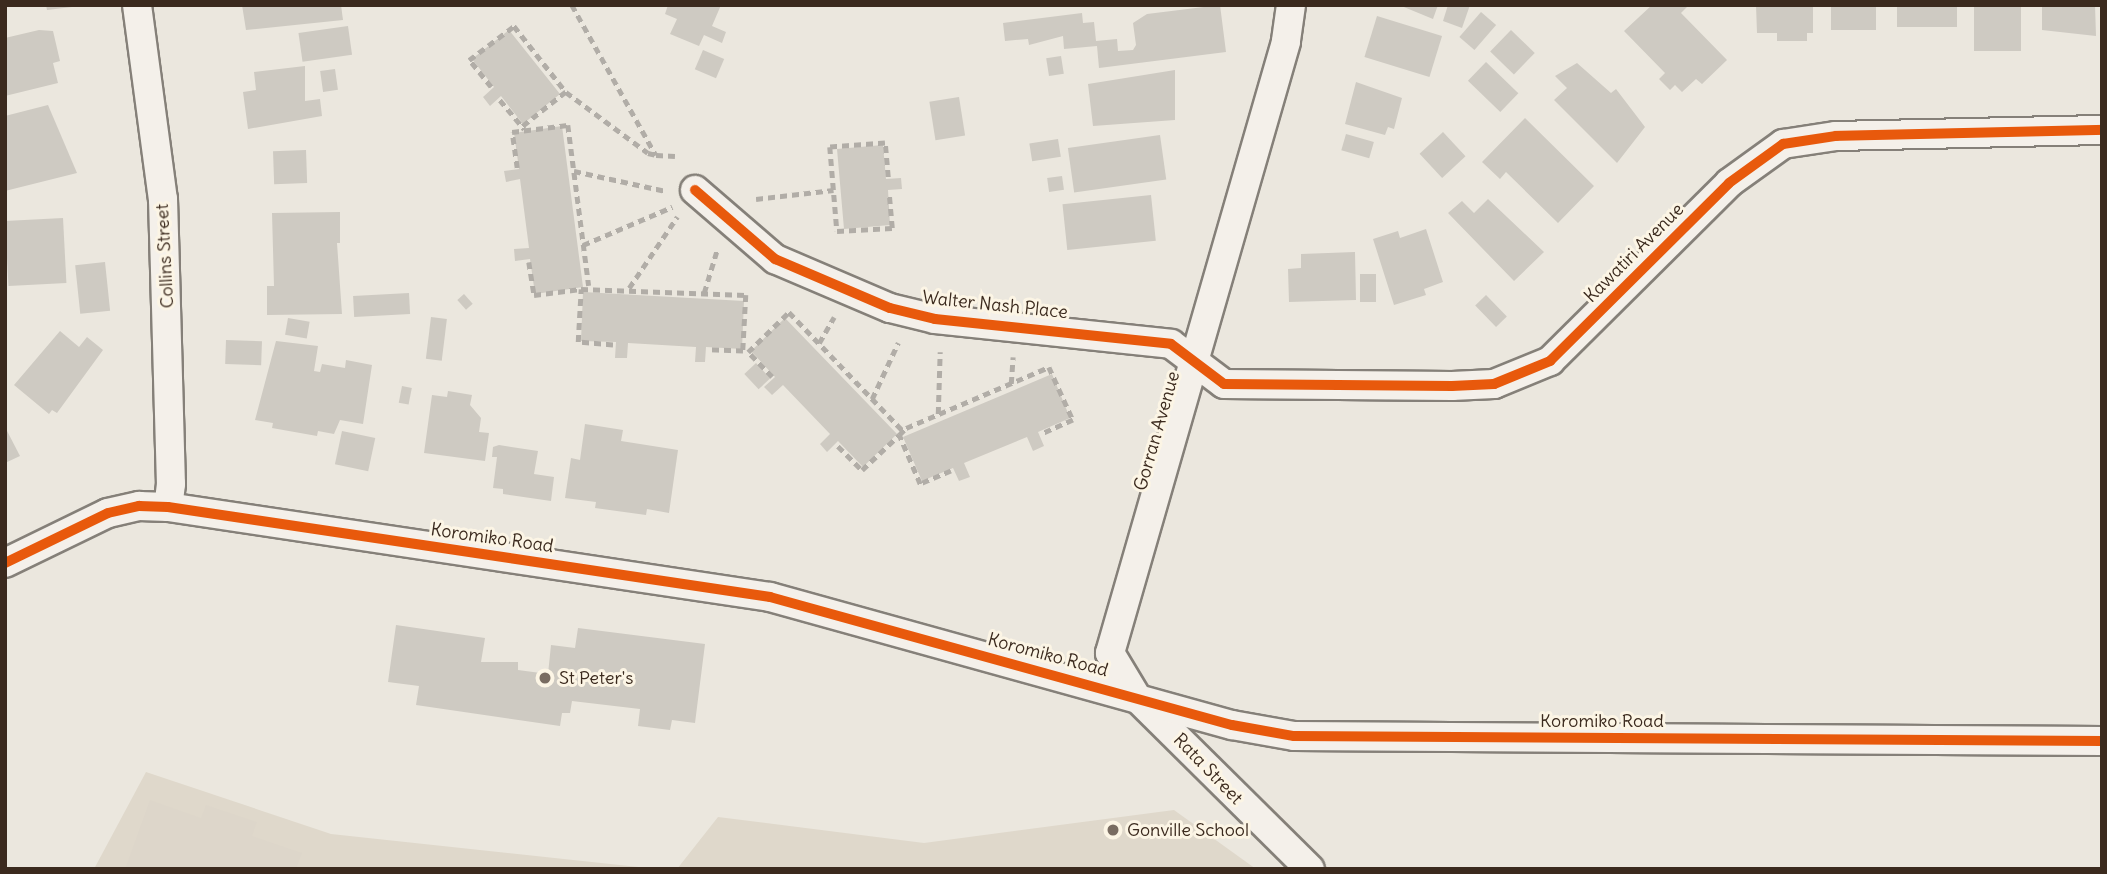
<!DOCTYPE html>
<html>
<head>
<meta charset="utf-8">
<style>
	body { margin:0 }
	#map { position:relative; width:2107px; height:874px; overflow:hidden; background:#ebe7de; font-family:Delius,sans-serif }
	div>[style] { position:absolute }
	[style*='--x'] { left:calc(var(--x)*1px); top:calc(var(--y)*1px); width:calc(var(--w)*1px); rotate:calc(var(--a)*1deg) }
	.built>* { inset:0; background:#dfd8cb }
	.green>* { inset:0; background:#ddd6ca }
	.building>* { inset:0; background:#cecac2; transform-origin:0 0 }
	.path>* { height:4.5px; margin-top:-2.25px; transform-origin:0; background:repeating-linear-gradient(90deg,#b1ada7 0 7px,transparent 0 12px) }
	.roads { filter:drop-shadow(2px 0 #858079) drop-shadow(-2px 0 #858079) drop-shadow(0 2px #858079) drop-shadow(0 -2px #858079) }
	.street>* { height:28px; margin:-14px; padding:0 14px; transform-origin:14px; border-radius:14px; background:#f4f0ea }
	.cycleway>* { height:10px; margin:-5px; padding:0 5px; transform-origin:5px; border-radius:5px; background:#e8590c }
	.dots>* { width:19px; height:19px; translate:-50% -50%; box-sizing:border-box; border:4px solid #fcf5e5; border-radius:50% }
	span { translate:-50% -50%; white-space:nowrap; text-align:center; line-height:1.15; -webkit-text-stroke:6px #fcf5e5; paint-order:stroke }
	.street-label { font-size:18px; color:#3b2a1e }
	.poi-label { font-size:18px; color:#3b2a1e }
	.left { translate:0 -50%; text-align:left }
	.frame { position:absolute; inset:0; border:7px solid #3b2a1e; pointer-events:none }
</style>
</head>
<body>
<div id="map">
	<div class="built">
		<i style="clip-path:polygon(146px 772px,331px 834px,657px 869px,94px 869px)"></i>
		<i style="clip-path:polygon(1174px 810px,1256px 869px,677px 869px,718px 817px,924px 843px)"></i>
	</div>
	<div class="green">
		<i style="clip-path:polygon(150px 800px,201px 818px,206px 805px,257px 822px,252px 836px,302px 853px,296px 869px,125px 869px)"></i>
	</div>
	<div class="building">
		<i style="clip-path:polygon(46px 5px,72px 5px,72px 7px,47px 10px)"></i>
		<i style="clip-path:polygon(242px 5px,341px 5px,343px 20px,246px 30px)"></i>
		<i style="clip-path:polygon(668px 5px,721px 5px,712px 26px,726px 32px,722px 43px,704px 35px,699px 46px,670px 34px,677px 19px,665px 14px)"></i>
		<i style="clip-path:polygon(1220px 5px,1226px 52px,1099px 68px,1097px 46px,1064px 49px,1063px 36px,1029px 45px,1028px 39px,1005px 41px,1003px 23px,1082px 13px,1083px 23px,1094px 22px,1096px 41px,1117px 39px,1118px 51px,1133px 50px,1136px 45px,1133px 23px,1147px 14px)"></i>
		<i style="clip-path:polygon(1399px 5px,1438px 5px,1433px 19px)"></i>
		<i style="clip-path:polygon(1448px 5px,1470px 5px,1462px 28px,1443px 21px)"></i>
		<i style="clip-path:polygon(1652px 5px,1689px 5px,1681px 13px,1727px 60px,1702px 84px,1696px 79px,1682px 92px,1675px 85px,1670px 90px,1659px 79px,1665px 73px,1624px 31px)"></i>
		<i style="clip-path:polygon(1756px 5px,1813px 5px,1813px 33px,1807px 33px,1807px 41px,1777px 41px,1777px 33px,1757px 33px)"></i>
		<i style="left:1831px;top:5px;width:45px;height:25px"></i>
		<i style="left:1897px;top:5px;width:60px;height:22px"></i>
		<i style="left:1974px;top:5px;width:47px;height:46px"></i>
		<i style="clip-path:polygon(2042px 5px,2095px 5px,2096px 36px,2042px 30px)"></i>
		<i style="left:1481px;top:12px;width:20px;height:33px;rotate:41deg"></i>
		<i style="left:1377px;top:16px;width:68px;height:43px;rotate:17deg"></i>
		<i style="left:348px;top:26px;width:29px;height:50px;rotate:82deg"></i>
		<i style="clip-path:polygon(39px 30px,53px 31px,60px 61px,53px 63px,58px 83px,5px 96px,5px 38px)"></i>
		<i style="clip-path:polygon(509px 30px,560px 94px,523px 124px,501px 96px,490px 106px,483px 97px,494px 87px,472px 59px)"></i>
		<i style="left:1511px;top:30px;width:33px;height:30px;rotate:44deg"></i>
		<i style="left:703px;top:50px;width:23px;height:21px;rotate:23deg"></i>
		<i style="left:1061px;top:56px;width:18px;height:15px;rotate:81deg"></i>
		<i style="left:1486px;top:62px;width:45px;height:26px;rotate:44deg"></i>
		<i style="clip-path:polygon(1577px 63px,1611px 93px,1616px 89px,1645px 127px,1617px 163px,1554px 100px,1567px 88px,1555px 76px)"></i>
		<i style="clip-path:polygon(305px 66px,305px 101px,320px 99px,322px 116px,248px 129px,243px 92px,256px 90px,254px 72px)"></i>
		<i style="left:335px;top:69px;width:21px;height:15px;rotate:82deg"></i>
		<i style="clip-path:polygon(1175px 70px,1175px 120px,1093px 126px,1088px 84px)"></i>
		<i style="clip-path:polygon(1356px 82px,1402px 98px,1394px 129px,1388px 127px,1385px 135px,1345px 124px)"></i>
		<i style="left:959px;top:97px;width:39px;height:30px;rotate:81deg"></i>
		<i style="clip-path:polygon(48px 105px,77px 173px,5px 191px,5px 116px)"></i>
		<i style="clip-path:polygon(1525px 118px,1594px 186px,1558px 223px,1506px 172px,1500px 179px,1482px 162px)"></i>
		<i style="clip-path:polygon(562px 126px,583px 287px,535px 294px,530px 259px,515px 261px,514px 249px,529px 248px,520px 179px,506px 182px,504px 171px,519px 169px,514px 133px)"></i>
		<i style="left:1443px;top:132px;width:33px;height:32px;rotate:47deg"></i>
		<i style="left:1346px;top:134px;width:29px;height:17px;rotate:16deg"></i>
		<i style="left:1160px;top:135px;width:45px;height:93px;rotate:82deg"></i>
		<i style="left:1058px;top:139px;width:18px;height:29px;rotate:81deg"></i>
		<i style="clip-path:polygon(883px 145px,886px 179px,901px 178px,902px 189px,888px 190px,890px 225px,844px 229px,837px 149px)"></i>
		<i style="left:306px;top:150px;width:33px;height:33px;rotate:88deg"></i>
		<i style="left:1062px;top:176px;width:14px;height:15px;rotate:82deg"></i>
		<i style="left:1151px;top:195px;width:46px;height:89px;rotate:84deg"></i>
		<i style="clip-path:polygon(1488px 199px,1544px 252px,1514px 281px,1448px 213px,1462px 201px,1474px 213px)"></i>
		<i style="clip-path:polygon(340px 212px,340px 243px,337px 243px,342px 314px,267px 315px,267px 286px,274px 286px,272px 213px)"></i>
		<i style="left:63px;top:218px;width:65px;height:58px;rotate:87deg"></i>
		<i style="clip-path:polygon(1426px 229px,1443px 282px,1424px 289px,1426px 295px,1394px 305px,1373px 239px,1398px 231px,1400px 238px)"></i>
		<i style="clip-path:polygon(1355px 252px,1356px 300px,1289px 302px,1288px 269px,1301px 268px,1301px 254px)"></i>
		<i style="left:105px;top:262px;width:49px;height:30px;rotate:84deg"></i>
		<i style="left:1360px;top:274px;width:16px;height:28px"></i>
		<i style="clip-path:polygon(583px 292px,744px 301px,742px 349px,706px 347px,705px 362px,695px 362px,696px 347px,628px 343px,627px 358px,615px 358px,616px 342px,581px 341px)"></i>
		<i style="left:409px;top:293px;width:21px;height:56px;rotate:87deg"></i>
		<i style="left:464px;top:294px;width:13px;height:9px;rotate:48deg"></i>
		<i style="left:1486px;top:295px;width:30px;height:15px;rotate:46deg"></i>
		<i style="left:431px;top:317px;width:16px;height:42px;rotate:7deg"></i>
		<i style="left:288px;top:318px;width:22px;height:17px;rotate:10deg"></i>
		<i style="clip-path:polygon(785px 318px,897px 434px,863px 467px,838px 441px,827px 452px,820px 444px,830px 434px,783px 385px,772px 395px,764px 387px,775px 377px,751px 351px)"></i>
		<i style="clip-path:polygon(60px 331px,79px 347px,87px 337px,103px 350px,57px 413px,52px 410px,49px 414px,14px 385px)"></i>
		<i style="left:226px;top:340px;width:36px;height:24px;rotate:2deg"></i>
		<i style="clip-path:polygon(276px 341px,318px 346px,314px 371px,320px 372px,322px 364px,345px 368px,346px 360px,372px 365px,363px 424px,340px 420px,334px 434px,318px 431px,317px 436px,272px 428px,273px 423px,255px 420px)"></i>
		<i style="left:756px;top:363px;width:21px;height:16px;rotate:47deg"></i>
		<i style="clip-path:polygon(1052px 374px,1070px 418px,1038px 432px,1044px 446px,1033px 451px,1027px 437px,964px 463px,970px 477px,959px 481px,953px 468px,922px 481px,903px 437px)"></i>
		<i style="left:402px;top:386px;width:10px;height:17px;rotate:11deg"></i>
		<i style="clip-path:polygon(448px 391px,472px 395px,470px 405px,481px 418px,479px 432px,489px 433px,485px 461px,424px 453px,432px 395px,447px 397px)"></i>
		<i style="clip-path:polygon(585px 424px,623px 430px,621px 441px,678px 450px,669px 513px,647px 509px,646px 515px,595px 508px,596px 502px,565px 498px,571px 458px,580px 460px)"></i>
		<i style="clip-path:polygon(5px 427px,20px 456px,5px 463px)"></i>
		<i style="left:342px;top:431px;width:34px;height:34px;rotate:12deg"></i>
		<i style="clip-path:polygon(499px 445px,538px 451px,534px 474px,554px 477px,551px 501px,503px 494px,503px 489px,493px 488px,497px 457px,492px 457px,493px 447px)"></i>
		<i style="clip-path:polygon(396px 625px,485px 638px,481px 662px,518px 662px,518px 670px,548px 674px,551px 645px,575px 648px,578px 628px,705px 644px,695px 723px,672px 720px,670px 730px,638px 726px,640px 709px,572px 701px,570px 713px,562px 713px,560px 726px,416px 705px,419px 686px,388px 682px)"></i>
	</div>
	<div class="path">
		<i style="--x:572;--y:5;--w:172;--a:60.8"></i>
		<i style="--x:656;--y:155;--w:19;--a:3"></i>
		<i style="--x:491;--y:87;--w:35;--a:-129"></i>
		<i style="--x:469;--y:60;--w:56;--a:-37.1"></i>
		<i style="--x:514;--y:26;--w:84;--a:51.8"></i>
		<i style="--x:566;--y:92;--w:56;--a:141.5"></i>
		<i style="--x:566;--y:92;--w:102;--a:36.6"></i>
		<i style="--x:648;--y:153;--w:8;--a:14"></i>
		<i style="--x:500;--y:100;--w:38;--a:50"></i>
		<i style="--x:517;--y:168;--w:36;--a:-98"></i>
		<i style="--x:512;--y:132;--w:56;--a:-7.1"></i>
		<i style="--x:568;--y:125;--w:162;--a:82.6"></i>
		<i style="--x:574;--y:171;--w:94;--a:12.3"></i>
		<i style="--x:888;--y:177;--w:34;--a:-95"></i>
		<i style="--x:885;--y:143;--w:55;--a:175.8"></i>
		<i style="--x:830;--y:147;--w:84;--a:85.2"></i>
		<i style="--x:837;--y:231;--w:55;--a:-3.1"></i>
		<i style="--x:892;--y:228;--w:35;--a:-95"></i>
		<i style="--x:756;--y:199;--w:78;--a:-6.7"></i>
		<i style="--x:583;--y:245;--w:97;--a:-23.1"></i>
		<i style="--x:529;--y:262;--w:33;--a:81"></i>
		<i style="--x:534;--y:295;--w:47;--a:-7.3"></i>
		<i style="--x:629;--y:288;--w:86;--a:-55.9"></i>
		<i style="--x:704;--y:293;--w:45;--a:-73.2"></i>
		<i style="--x:819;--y:343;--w:30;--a:-60"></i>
		<i style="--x:613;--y:345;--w:35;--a:-175"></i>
		<i style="--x:578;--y:342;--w:53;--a:-86.8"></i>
		<i style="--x:581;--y:289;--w:165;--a:2.1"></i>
		<i style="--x:746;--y:295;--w:56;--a:93.1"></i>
		<i style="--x:743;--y:351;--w:34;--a:-178"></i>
		<i style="--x:772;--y:377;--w:35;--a:-134"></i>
		<i style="--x:748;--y:352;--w:57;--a:-44.3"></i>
		<i style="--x:789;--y:312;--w:165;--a:46.2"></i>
		<i style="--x:1011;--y:384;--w:27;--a:-86"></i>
		<i style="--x:872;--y:399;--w:62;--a:-65.1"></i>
		<i style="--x:938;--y:414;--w:62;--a:-88.2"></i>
		<i style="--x:838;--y:446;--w:34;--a:45"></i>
		<i style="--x:862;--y:470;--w:51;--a:-43.4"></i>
		<i style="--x:951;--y:471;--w:34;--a:157"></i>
		<i style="--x:920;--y:484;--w:53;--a:-113.2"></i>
		<i style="--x:899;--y:435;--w:10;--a:-45"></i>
		<i style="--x:906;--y:428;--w:155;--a:-23.1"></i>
		<i style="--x:1049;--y:367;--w:58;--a:65.6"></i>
		<i style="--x:1073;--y:420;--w:35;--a:156"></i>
	</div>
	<div class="roads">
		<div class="street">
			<i style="--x:137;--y:5;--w:196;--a:82.4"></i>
			<i style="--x:163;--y:199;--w:285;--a:88.4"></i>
			<i style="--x:171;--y:484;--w:23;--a:97"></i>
			<i style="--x:1291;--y:5;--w:37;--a:98"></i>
			<i style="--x:1286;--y:42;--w:636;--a:106.07"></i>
			<i style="--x:1110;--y:653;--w:52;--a:59"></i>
			<i style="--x:1137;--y:698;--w:243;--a:44.7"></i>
			<i style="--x:695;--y:190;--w:106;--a:40.8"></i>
			<i style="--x:775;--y:259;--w:125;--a:23.1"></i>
			<i style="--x:890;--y:308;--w:46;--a:13.7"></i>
			<i style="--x:935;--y:319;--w:237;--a:6"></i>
			<i style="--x:1171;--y:344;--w:66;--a:37"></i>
			<i style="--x:1224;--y:384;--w:228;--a:0.5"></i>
			<i style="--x:1452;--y:386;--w:42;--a:-2.7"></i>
			<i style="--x:1494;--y:384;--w:61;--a:-22.3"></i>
			<i style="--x:1550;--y:361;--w:252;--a:-44.8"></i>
			<i style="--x:1729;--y:183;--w:67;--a:-35.8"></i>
			<i style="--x:1783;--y:144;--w:54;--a:-8.6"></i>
			<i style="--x:1836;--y:136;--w:266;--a:-1.3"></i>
			<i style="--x:5;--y:563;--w:114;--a:-25.9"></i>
			<i style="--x:108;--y:513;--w:32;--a:-13"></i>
			<i style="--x:139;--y:506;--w:29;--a:2"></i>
			<i style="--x:168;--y:507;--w:609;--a:8.5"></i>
			<i style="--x:770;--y:597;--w:479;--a:15.5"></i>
			<i style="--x:1232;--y:725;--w:63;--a:10.1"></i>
			<i style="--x:1294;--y:736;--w:808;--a:0.35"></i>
		</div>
	</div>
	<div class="cycleway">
		<i style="--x:695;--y:190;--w:106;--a:40.8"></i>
		<i style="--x:775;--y:259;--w:125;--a:23.1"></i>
		<i style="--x:890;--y:308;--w:46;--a:13.7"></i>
		<i style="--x:935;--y:319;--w:237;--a:6"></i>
		<i style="--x:1171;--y:344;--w:66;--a:37"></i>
		<i style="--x:1224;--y:384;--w:228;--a:0.5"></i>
		<i style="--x:1452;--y:386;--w:42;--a:-2.7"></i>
		<i style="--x:1494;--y:384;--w:61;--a:-22.3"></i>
		<i style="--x:1550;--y:361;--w:252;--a:-44.8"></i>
		<i style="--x:1729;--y:183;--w:67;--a:-35.8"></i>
		<i style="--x:1783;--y:144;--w:54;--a:-8.6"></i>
		<i style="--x:1836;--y:136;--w:266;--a:-1.3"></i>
		<i style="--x:5;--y:563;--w:114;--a:-25.9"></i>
		<i style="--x:108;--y:513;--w:32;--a:-13"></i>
		<i style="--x:139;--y:506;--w:29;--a:2"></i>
		<i style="--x:168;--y:507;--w:609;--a:8.5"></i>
		<i style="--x:770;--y:597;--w:479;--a:15.5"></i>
		<i style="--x:1232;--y:725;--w:63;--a:10.1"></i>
		<i style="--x:1294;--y:736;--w:808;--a:0.35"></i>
	</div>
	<div class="dots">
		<i style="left:545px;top:678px;background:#796c61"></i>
		<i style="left:1113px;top:830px;background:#796c61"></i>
	</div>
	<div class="street-label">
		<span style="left:1634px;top:253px;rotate:-45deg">Kawatiri Avenue</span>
		<span style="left:165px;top:256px;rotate:-93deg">Collins Street</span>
		<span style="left:995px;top:305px;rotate:6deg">Walter Nash Place</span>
		<span style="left:1157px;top:431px;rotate:-74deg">Gorran Avenue</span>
		<span style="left:492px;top:538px;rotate:8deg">Koromiko Road</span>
		<span style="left:1048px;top:655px;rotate:15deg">Koromiko Road</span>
		<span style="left:1602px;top:721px">Koromiko Road</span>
		<span style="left:1208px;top:769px;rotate:46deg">Rata Street</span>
	</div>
	<div class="poi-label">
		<span class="left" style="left:559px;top:678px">St Peter's</span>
		<span class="left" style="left:1127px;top:830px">Gonville School</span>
	</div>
	<div class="frame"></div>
</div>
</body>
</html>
